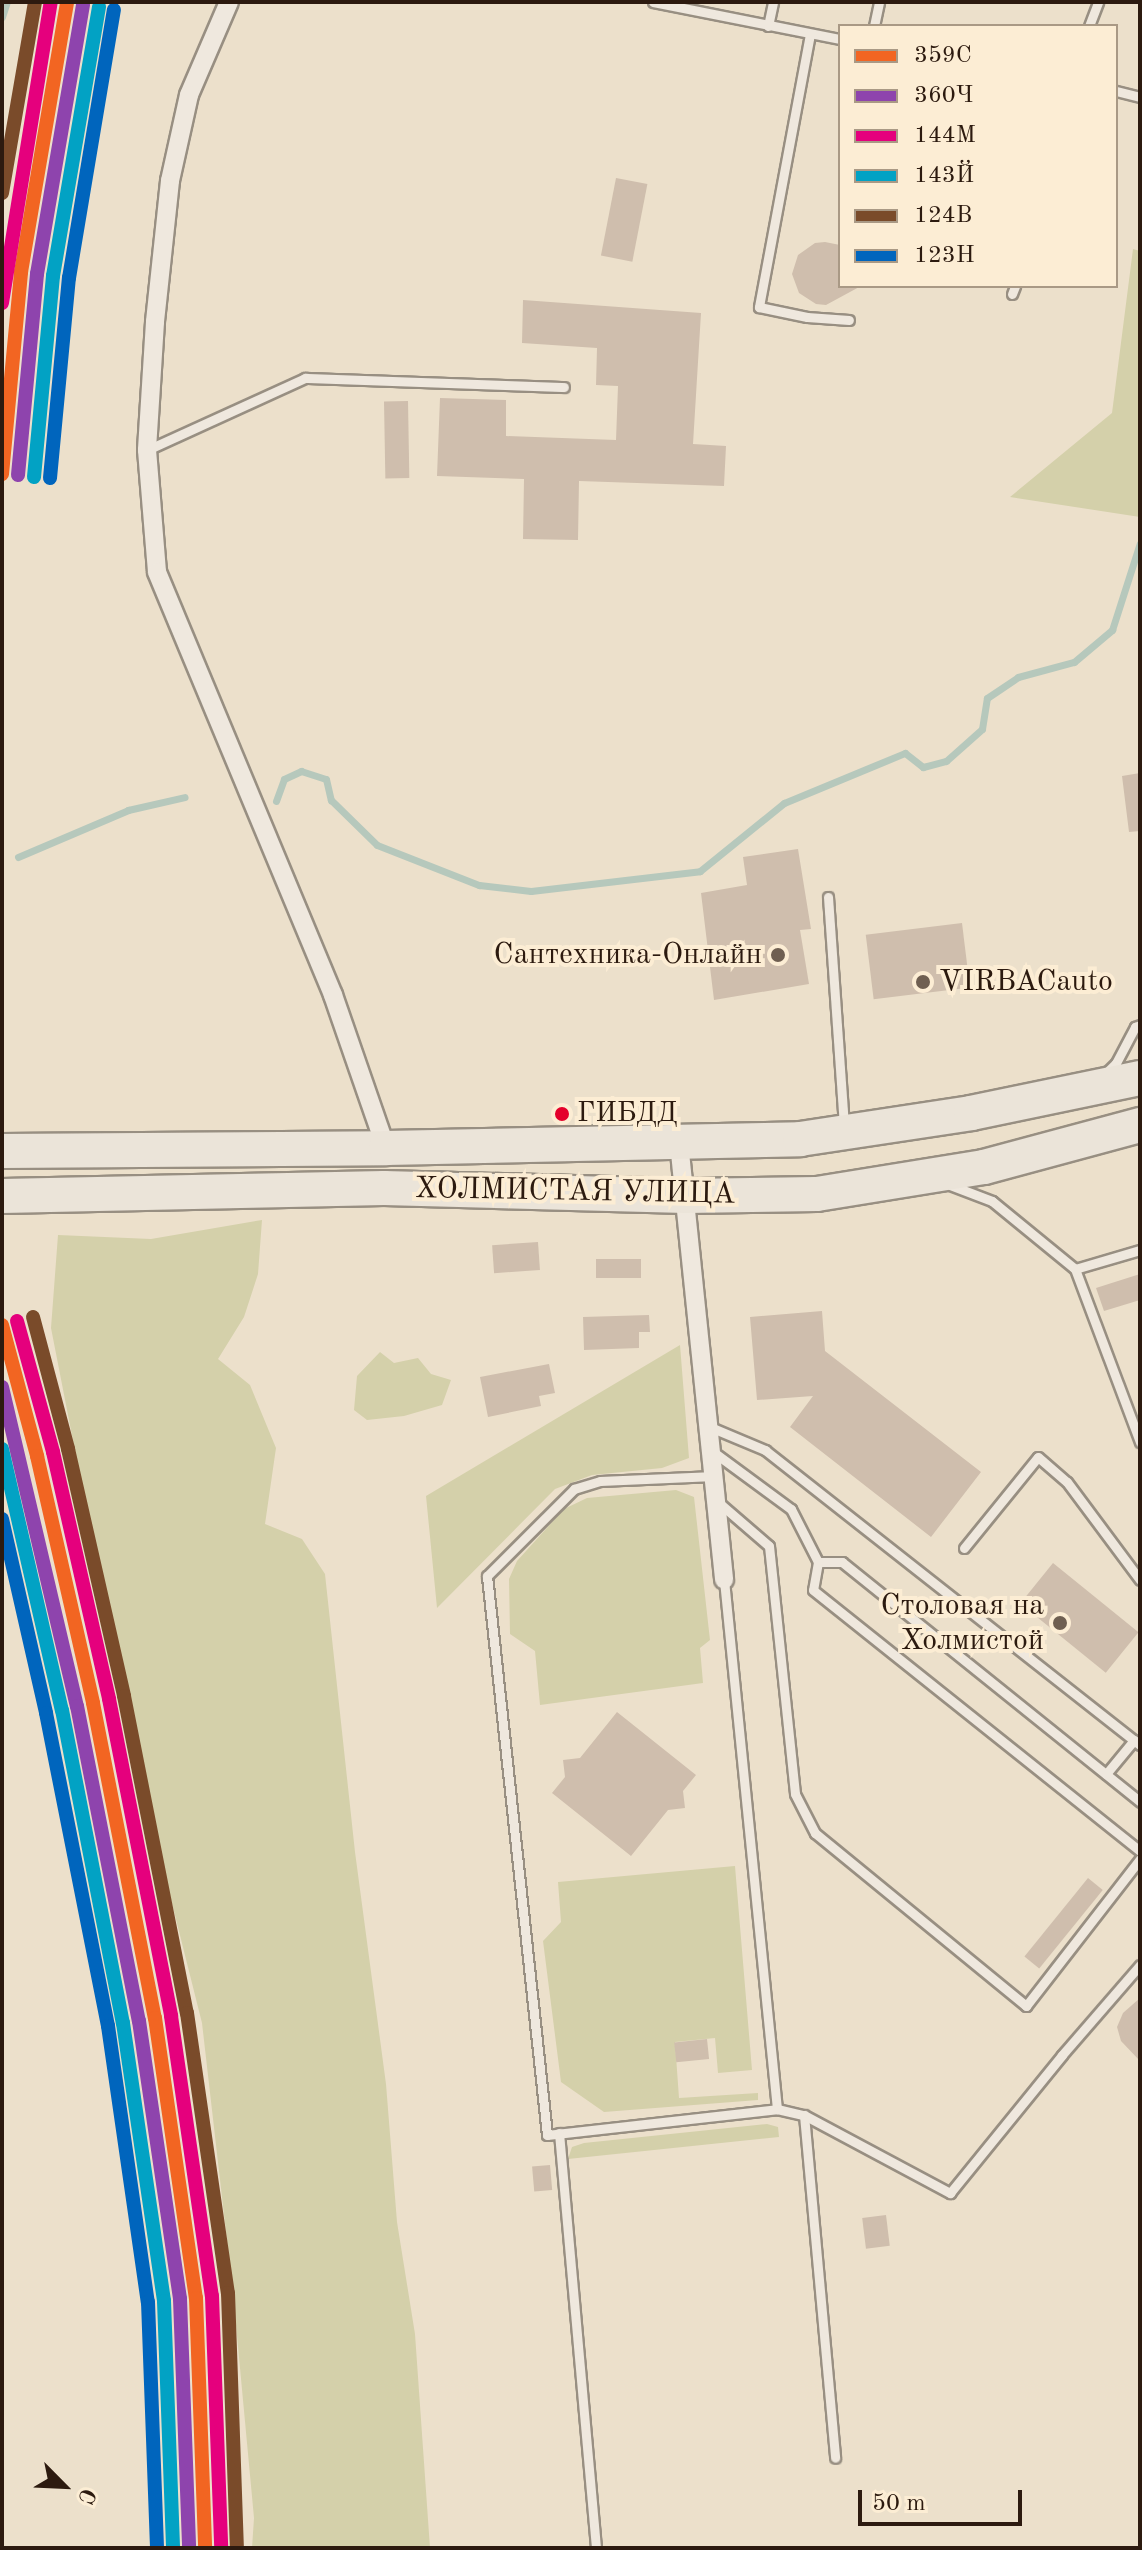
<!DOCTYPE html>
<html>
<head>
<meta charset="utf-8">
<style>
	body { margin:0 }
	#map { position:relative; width:1142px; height:2550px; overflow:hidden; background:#ece0cb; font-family:"Old Standard TT",serif }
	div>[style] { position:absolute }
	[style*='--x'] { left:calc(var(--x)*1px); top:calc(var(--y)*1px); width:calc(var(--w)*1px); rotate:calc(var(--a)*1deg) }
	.green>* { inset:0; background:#d4d0aa }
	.stream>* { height:7px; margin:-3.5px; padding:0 3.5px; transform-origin:3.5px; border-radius:3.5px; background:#b6c8bc }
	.building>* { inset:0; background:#cfbead; transform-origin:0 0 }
	.roads { filter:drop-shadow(2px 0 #988f82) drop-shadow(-2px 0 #988f82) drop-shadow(0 2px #988f82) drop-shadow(0 -2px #988f82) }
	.lane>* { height:9px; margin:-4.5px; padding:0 4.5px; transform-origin:4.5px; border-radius:4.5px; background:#efe8de }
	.street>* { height:18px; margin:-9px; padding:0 9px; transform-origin:9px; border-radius:9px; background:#efe8de }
	.highway>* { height:34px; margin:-17px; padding:0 17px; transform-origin:17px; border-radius:17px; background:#ebe4d9 }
	.rail-1>* { height:14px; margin:-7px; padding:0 7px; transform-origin:7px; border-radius:7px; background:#f26522 }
	.rail-2>* { height:14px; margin:-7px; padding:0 7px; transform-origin:7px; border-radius:7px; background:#8e44ad }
	.rail-3>* { height:14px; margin:-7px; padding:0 7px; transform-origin:7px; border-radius:7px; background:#e5007d }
	.rail-4>* { height:14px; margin:-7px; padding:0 7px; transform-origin:7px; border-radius:7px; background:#02a2c4 }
	.rail-5>* { height:14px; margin:-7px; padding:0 7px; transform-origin:7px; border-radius:7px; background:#7a4b2a }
	.rail-6>* { height:14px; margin:-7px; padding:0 7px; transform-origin:7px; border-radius:7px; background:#0065bd }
	.dots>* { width:22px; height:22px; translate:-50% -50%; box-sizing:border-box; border:4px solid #fcedd4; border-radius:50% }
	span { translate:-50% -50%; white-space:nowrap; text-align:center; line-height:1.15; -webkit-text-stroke:8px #fcedd4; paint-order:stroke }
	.bus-label { font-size:28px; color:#2c1a0f }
	.left { translate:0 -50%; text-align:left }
	.poi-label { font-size:30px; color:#2c1a0f }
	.right { translate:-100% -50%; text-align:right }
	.street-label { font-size:30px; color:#2c1a0f }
	.frame { position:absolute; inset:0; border:4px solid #2c1a0f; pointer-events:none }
	.legend { position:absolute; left:838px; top:24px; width:280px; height:264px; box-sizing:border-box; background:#fcedd4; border:2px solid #a99985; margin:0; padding:10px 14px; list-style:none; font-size:24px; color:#2c1a0f }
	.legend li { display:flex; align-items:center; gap:16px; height:40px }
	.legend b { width:40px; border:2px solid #a99985 }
	.north { position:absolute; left:24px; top:2446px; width:80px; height:80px; -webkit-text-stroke:6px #fcedd4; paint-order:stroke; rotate:114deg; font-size:22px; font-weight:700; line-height:32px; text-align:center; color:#2c1a0f }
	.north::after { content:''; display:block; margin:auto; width:28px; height:36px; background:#2c1a0f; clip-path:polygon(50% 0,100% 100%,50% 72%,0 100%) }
	.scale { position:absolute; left:858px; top:2490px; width:164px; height:36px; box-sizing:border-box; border:4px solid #2c1a0f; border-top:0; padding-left:10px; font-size:24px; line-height:28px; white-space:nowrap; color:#2c1a0f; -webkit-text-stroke:6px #fcedd4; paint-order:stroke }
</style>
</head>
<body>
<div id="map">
	<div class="green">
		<i style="clip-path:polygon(1133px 249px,1140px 251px,1140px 517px,1010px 497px,1112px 413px)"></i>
		<i style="clip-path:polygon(262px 1220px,258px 1274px,244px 1317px,218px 1359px,250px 1385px,276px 1448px,265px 1524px,302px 1539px,325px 1574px,355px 1852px,386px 2084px,397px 2222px,415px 2334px,430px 2548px,252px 2548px,254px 2518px,233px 2293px,202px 2023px,133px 1748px,51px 1328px,58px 1235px,151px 1239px)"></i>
		<i style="clip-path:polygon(680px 1345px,689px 1458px,662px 1468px,592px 1475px,555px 1489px,437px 1608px,426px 1496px)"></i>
		<i style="clip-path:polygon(380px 1352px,394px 1363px,418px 1358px,431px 1374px,451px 1380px,442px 1405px,404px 1416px,367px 1420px,354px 1410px,357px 1376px)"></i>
		<i style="clip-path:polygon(676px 1490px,694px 1497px,710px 1640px,700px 1648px,703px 1683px,540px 1705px,535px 1651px,510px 1634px,509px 1579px,517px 1561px,564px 1509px,587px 1498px)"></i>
		<i style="clip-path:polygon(735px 1866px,752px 2070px,718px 2073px,715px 2038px,675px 2042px,679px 2098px,758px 2093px,758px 2100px,604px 2112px,561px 2082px,543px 1941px,561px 1922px,558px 1882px)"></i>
		<i style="clip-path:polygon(767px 2124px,778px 2127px,779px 2137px,568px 2159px,572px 2147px,584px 2143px)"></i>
	</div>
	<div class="stream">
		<i style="--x:2;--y:17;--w:16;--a:-72"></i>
		<i style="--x:276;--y:801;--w:23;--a:-70"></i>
		<i style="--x:284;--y:779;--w:19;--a:-25"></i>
		<i style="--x:301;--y:771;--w:26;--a:18"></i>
		<i style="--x:326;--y:779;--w:22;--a:77"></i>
		<i style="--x:331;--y:800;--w:64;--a:44.4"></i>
		<i style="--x:377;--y:845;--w:110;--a:21.4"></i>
		<i style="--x:479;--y:885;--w:52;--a:6.6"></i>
		<i style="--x:531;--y:891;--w:170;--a:-6.7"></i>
		<i style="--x:700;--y:871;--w:108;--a:-39"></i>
		<i style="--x:784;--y:803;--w:131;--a:-22.5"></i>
		<i style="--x:905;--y:753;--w:23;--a:38"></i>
		<i style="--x:923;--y:767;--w:24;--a:-15"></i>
		<i style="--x:946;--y:761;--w:48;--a:-41.6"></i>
		<i style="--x:982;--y:729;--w:31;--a:-81"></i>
		<i style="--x:987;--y:698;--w:37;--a:-34"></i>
		<i style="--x:1018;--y:677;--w:58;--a:-15"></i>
		<i style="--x:1074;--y:662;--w:50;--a:-40.1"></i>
		<i style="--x:1112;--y:630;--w:91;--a:-72.2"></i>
		<i style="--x:18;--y:857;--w:120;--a:-23.1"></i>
		<i style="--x:128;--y:810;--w:58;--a:-12.8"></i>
	</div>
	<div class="building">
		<i style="left:616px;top:178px;width:32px;height:79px;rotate:11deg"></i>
		<i style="clip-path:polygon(825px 242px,840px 245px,840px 286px,861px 286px,826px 305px,816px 304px,799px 293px,792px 274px,798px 255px,815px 243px)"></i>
		<i style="clip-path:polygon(523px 300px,701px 313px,693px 444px,726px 446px,724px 486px,579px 481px,578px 540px,523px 539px,524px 479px,437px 476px,440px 398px,506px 400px,506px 436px,616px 440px,618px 386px,596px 385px,597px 348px,522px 343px)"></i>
		<i style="left:408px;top:401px;width:77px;height:24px;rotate:89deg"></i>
		<i style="clip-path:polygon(1140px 773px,1140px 831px,1129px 832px,1122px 776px)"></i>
		<i style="clip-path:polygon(798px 849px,811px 929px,800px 930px,809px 984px,714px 1000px,701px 893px,747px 885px,743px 857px)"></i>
		<i style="left:962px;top:923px;width:65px;height:97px;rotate:83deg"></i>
		<i style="left:538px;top:1242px;width:28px;height:46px;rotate:86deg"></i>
		<i style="left:596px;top:1259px;width:45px;height:19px"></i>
		<i style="clip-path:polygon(1140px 1274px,1140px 1300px,1104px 1311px,1096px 1288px)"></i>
		<i style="clip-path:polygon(822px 1311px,825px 1351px,981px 1472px,931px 1537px,790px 1427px,813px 1396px,757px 1400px,750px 1317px)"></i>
		<i style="clip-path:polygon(649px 1315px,650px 1332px,639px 1332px,639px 1348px,584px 1350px,583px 1317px)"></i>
		<i style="clip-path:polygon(549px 1364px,555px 1393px,539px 1396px,541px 1406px,488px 1417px,480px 1377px)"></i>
		<i style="left:1053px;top:1563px;width:110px;height:52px;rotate:39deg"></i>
		<i style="clip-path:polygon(617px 1712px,696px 1775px,683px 1791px,685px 1808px,668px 1810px,631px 1856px,552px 1793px,565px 1777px,563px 1760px,580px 1758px)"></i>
		<i style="left:1088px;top:1878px;width:19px;height:101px;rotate:39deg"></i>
		<i style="clip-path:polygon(1140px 1998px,1140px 2061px,1121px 2041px,1117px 2027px,1123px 2013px)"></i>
		<i style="left:707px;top:2039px;width:20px;height:33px;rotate:84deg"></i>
		<i style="left:550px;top:2165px;width:25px;height:18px;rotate:85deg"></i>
		<i style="left:886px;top:2215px;width:31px;height:24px;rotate:83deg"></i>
	</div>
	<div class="roads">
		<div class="lane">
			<i style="--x:653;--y:2;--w:191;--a:11.2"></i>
			<i style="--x:768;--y:26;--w:25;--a:-78"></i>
			<i style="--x:874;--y:26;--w:25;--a:-78"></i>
			<i style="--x:1089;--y:26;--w:26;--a:-69"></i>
			<i style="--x:810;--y:34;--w:278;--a:100.6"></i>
			<i style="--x:759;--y:307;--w:49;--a:11.8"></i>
			<i style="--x:807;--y:317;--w:42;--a:4.1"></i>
			<i style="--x:1116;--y:91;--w:25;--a:14"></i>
			<i style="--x:1012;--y:294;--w:9;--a:-69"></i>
			<i style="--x:147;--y:450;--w:174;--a:-24.5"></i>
			<i style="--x:305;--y:378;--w:259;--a:2"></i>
			<i style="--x:828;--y:897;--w:229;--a:86"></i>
			<i style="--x:1106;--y:1073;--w:14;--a:-45"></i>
			<i style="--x:1116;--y:1063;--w:41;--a:-62.2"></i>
			<i style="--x:1135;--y:1027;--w:5;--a:-22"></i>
			<i style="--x:950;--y:1185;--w:45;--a:20.9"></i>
			<i style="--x:992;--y:1201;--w:107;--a:39.3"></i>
			<i style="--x:1075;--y:1269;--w:68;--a:-16.3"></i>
			<i style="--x:1075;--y:1269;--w:185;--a:69.4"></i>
			<i style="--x:710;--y:1427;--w:60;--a:22.7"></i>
			<i style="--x:765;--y:1450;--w:477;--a:38.2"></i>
			<i style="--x:712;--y:1451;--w:98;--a:36.3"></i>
			<i style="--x:791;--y:1509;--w:59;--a:63"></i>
			<i style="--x:818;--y:1562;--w:24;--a:0"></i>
			<i style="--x:842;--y:1562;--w:383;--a:38.8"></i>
			<i style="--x:714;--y:1476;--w:114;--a:177.5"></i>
			<i style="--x:600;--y:1481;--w:27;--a:163"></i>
			<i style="--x:574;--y:1489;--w:123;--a:135"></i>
			<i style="--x:487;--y:1576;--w:562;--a:83.87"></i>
			<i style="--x:547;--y:2135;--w:231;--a:-6.4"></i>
			<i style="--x:777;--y:2109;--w:28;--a:13"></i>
			<i style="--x:804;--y:2115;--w:166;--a:28.1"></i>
			<i style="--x:950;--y:2193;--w:178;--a:-50.9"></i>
			<i style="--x:1062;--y:2055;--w:119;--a:-49.1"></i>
			<i style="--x:718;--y:1502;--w:67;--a:40.8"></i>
			<i style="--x:769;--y:1546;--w:249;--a:84"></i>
			<i style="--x:795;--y:1794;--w:44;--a:62.9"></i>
			<i style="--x:815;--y:1833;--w:273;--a:39.3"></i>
			<i style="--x:1026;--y:2006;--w:186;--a:-52.2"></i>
			<i style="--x:964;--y:1548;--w:117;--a:-50.9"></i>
			<i style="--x:1038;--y:1457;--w:38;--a:41"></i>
			<i style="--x:1067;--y:1482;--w:122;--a:53.3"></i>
			<i style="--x:818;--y:1562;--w:28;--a:100"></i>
			<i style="--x:813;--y:1590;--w:418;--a:38.6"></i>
			<i style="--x:724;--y:1580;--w:532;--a:84.28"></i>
			<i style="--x:1106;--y:1774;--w:44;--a:-50.5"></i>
			<i style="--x:804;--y:2115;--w:344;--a:84.8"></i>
			<i style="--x:559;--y:2133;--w:417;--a:84.9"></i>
		</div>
		<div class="street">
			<i style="--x:229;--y:2;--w:101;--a:113.3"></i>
			<i style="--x:189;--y:95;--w:88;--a:102.5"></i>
			<i style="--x:170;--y:181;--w:142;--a:96.1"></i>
			<i style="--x:155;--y:322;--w:128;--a:93.6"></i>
			<i style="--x:147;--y:450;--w:122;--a:85.3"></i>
			<i style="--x:157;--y:572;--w:458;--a:67.4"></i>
			<i style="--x:333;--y:995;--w:162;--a:70.9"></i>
			<i style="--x:679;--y:1143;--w:439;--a:84.1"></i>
		</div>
		<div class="highway">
			<i style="--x:2;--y:1151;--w:384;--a:-0.4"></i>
			<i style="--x:386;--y:1148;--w:414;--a:-1.2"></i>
			<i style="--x:800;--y:1139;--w:173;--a:-8.6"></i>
			<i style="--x:971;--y:1113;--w:173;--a:-11.7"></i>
			<i style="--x:2;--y:1196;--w:382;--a:-1.2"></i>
			<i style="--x:384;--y:1188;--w:302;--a:1.5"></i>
			<i style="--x:686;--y:1196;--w:131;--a:-0.9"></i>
			<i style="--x:817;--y:1194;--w:169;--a:-9.2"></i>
			<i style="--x:984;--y:1167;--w:162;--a:-15.1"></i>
		</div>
	</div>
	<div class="rail-1">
		<i style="--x:2;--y:474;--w:203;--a:-84.6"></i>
		<i style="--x:21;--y:272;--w:274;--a:-80.3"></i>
		<i style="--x:2;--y:1325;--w:136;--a:75"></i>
		<i style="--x:37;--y:1456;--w:253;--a:77.2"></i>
		<i style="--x:93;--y:1703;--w:321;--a:78.9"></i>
		<i style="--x:155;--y:2018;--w:283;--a:81.7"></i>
		<i style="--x:196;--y:2298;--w:250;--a:87.9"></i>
	</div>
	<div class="rail-2">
		<i style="--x:18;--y:475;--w:202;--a:-84.6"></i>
		<i style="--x:37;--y:274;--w:273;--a:-80.3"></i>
		<i style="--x:2;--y:1387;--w:328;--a:76.8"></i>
		<i style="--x:77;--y:1706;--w:321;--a:78.9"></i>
		<i style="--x:139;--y:2021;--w:281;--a:81.6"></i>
		<i style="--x:180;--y:2299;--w:249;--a:87.9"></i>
	</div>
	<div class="rail-3">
		<i style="--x:2;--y:303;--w:305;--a:-80.8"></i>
		<i style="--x:17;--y:1321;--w:136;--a:74.6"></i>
		<i style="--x:53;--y:1452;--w:253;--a:77.2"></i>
		<i style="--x:109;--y:1699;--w:323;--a:78.9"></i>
		<i style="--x:171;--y:2016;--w:283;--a:81.7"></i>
		<i style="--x:212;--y:2296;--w:251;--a:87.9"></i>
	</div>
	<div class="rail-4">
		<i style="--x:34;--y:477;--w:202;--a:-84.6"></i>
		<i style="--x:53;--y:276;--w:273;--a:-80.3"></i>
		<i style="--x:2;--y:1449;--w:268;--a:77.1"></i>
		<i style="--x:62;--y:1710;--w:319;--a:79"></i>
		<i style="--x:123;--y:2023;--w:281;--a:81.6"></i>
		<i style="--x:164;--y:2301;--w:247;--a:87.9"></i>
	</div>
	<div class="rail-5">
		<i style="--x:2;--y:193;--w:194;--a:-80.2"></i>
		<i style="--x:33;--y:1317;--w:137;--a:75.1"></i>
		<i style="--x:68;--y:1449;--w:253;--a:77.2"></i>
		<i style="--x:124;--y:1696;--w:323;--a:78.8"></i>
		<i style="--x:187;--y:2013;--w:283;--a:81.7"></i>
		<i style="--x:228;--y:2293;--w:254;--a:88"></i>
	</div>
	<div class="rail-6">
		<i style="--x:50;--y:478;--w:201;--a:-84.6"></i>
		<i style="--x:69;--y:278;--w:272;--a:-80.5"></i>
		<i style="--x:2;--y:1519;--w:199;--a:77.2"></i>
		<i style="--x:46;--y:1713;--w:319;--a:78.8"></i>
		<i style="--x:108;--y:2026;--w:279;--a:81.8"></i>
		<i style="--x:148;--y:2302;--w:246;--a:87.9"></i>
	</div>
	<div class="dots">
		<i style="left:778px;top:955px;background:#6f5f51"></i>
		<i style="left:923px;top:982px;background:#6f5f51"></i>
		<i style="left:562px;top:1114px;background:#e4002b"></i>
		<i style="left:1060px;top:1623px;background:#6f5f51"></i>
	</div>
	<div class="bus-label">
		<span class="left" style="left:577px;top:1114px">ГИБДД</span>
	</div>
	<div class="poi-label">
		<span class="right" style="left:762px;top:955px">Сантехника-Онлайн</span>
		<span class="left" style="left:939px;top:982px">VIRBACauto</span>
		<span class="right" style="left:1044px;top:1623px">Столовая на<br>Холмистой</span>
	</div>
	<div class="street-label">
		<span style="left:575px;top:1192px;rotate:1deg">ХОЛМИСТАЯ УЛИЦА</span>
	</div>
	<div class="frame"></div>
	<ul class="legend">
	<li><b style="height:10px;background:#f26522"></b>359С</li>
	<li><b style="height:10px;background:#8e44ad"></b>360Ч</li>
	<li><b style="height:10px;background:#e5007d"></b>144М</li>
	<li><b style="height:10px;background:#02a2c4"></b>143Й</li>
	<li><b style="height:10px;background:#7a4b2a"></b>124В</li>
	<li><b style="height:10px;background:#0065bd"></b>123Н</li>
	</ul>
	<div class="north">С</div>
	<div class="scale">50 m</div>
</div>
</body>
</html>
